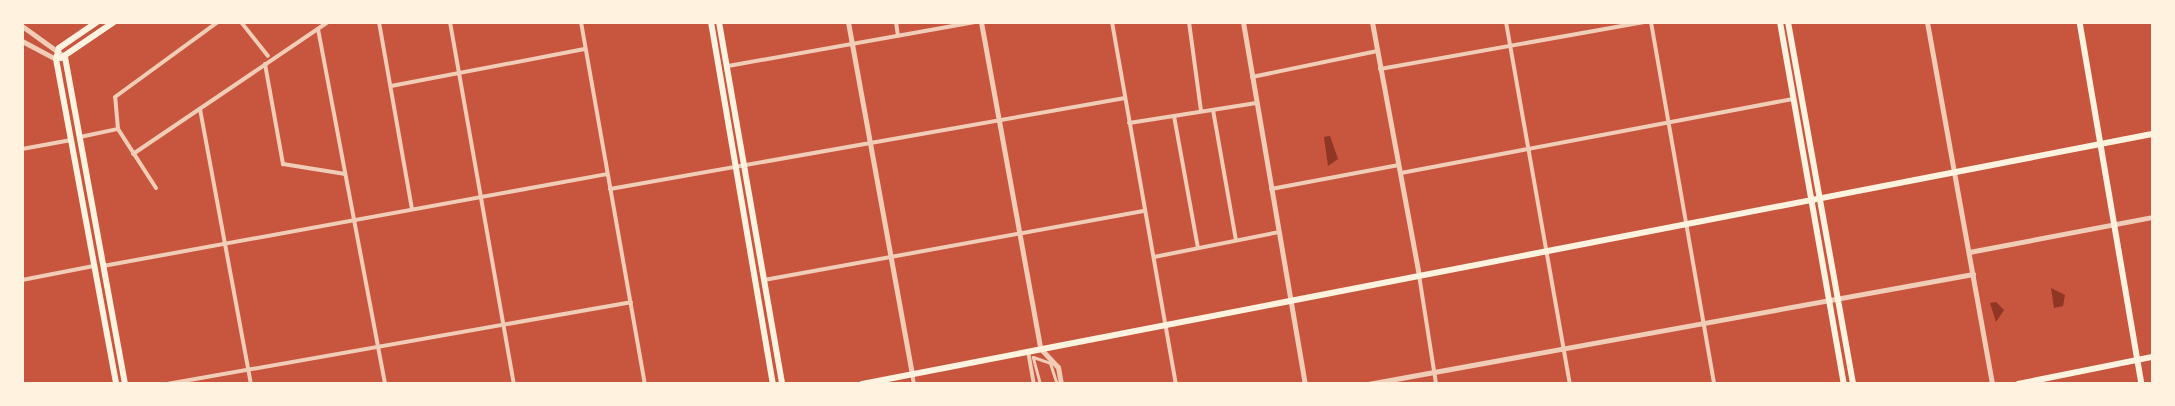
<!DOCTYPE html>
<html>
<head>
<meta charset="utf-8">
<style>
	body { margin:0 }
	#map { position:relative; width:2175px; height:406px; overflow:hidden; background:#c8553d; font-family:Inter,sans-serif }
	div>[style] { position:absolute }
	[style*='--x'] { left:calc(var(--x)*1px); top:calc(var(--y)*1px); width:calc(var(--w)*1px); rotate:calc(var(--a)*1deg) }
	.water>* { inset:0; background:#8f3625 }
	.pedestrian>* { height:3px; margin:-1.5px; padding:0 1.5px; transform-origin:1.5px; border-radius:1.5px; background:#f1ccb7 }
	.minor>* { height:4px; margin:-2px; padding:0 2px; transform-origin:2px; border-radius:2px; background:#f1ccb7 }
	.tertiary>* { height:5px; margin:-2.5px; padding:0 2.5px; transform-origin:2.5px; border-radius:2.5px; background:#f1ccb7 }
	.secondary>* { height:5.5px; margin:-2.75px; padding:0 2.75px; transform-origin:2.75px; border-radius:2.75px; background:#fff3e0 }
	.primary>* { height:6px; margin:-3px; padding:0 3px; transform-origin:3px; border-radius:3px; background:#fff3e0 }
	span { translate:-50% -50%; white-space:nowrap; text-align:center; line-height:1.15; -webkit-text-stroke:5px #fff3e0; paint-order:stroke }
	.frame { position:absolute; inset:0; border:24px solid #fff3e0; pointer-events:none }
</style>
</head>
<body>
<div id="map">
	<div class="water">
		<i style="clip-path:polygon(1330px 136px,1338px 159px,1328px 166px,1324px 137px)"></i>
		<i style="clip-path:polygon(2051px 288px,2065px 295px,2063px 306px,2054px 308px)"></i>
		<i style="clip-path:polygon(1996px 302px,2004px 310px,1996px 322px,1990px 303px)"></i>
	</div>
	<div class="pedestrian">
		<i style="--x:1040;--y:384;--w:28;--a:-105"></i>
		<i style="--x:1033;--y:357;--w:18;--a:19"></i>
		<i style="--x:1050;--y:363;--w:22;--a:72"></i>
	</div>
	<div class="minor">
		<i style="--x:241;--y:22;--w:43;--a:51.5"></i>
		<i style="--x:379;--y:22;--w:190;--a:80"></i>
		<i style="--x:450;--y:22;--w:368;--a:80"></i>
		<i style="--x:581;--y:22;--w:368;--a:80"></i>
		<i style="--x:896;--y:22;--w:14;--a:82"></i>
		<i style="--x:1112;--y:22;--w:368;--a:80"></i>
		<i style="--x:1189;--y:22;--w:90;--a:82.3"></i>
		<i style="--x:1506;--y:22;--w:368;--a:80"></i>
		<i style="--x:1651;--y:22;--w:367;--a:80.1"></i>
		<i style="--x:318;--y:29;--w:361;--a:79.3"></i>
		<i style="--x:265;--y:64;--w:102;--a:79.8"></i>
		<i style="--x:283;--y:164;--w:63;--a:9.2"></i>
		<i style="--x:728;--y:66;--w:251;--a:-10.1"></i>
		<i style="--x:1380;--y:69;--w:267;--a:-10.1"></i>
		<i style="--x:1252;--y:77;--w:128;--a:-11.7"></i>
		<i style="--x:391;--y:86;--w:197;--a:-10.8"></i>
		<i style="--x:200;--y:109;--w:280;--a:79.5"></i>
		<i style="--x:1213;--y:110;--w:132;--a:80"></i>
		<i style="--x:1174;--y:116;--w:134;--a:79.7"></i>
		<i style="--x:1129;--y:123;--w:129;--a:-8.9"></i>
		<i style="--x:80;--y:137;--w:39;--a:-12"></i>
		<i style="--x:22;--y:149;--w:50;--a:-10.4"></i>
		<i style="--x:133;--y:154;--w:235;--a:-34.1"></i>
		<i style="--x:1401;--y:173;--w:399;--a:-10.7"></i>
		<i style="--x:156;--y:188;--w:70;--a:-122.8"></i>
		<i style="--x:118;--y:129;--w:32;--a:-95"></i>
		<i style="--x:115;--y:97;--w:127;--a:-36.1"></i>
		<i style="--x:610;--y:189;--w:523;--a:-10.02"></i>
		<i style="--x:1271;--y:189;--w:130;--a:-10.6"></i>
		<i style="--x:1154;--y:257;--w:127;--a:-11.3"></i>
		<i style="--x:103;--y:266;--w:512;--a:-10.34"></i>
		<i style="--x:1419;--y:275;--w:110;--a:81.1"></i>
		<i style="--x:22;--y:280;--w:73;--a:-11"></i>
		<i style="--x:764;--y:280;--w:387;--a:-10.3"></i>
		<i style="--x:1028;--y:351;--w:34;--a:80"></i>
		<i style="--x:912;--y:373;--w:11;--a:80"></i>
		<i style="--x:167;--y:384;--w:471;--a:-10"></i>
	</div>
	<div class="tertiary">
		<i style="--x:848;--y:22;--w:357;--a:79.7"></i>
		<i style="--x:981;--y:22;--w:331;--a:79.7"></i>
		<i style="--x:1040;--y:348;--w:26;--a:47"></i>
		<i style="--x:1058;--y:367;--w:17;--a:80"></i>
		<i style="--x:1243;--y:22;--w:367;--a:80.3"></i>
		<i style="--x:1372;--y:22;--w:257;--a:79.5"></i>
		<i style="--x:1927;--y:22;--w:368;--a:79.8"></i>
		<i style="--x:22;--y:26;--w:53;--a:35.8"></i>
		<i style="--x:22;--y:41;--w:38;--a:28"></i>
		<i style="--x:1969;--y:252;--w:186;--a:-10.8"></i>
		<i style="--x:1368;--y:384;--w:615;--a:-10.3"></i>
	</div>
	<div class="secondary">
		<i style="--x:2080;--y:22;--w:367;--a:80.3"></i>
	</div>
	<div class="primary">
		<i style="--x:97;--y:22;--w:46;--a:145.6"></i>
		<i style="--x:59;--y:48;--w:11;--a:105"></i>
		<i style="--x:56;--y:59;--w:330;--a:79.5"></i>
		<i style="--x:711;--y:22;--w:367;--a:80.3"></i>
		<i style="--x:719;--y:22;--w:367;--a:80.1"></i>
		<i style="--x:1780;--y:22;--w:368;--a:80"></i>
		<i style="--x:1788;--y:22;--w:368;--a:79.8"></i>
		<i style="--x:65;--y:57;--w:332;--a:79.6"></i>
		<i style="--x:61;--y:58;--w:64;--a:-34.2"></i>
		<i style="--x:862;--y:384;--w:1314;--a:-10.97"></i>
		<i style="--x:2018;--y:384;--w:137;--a:-11.4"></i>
	</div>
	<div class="frame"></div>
</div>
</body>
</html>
